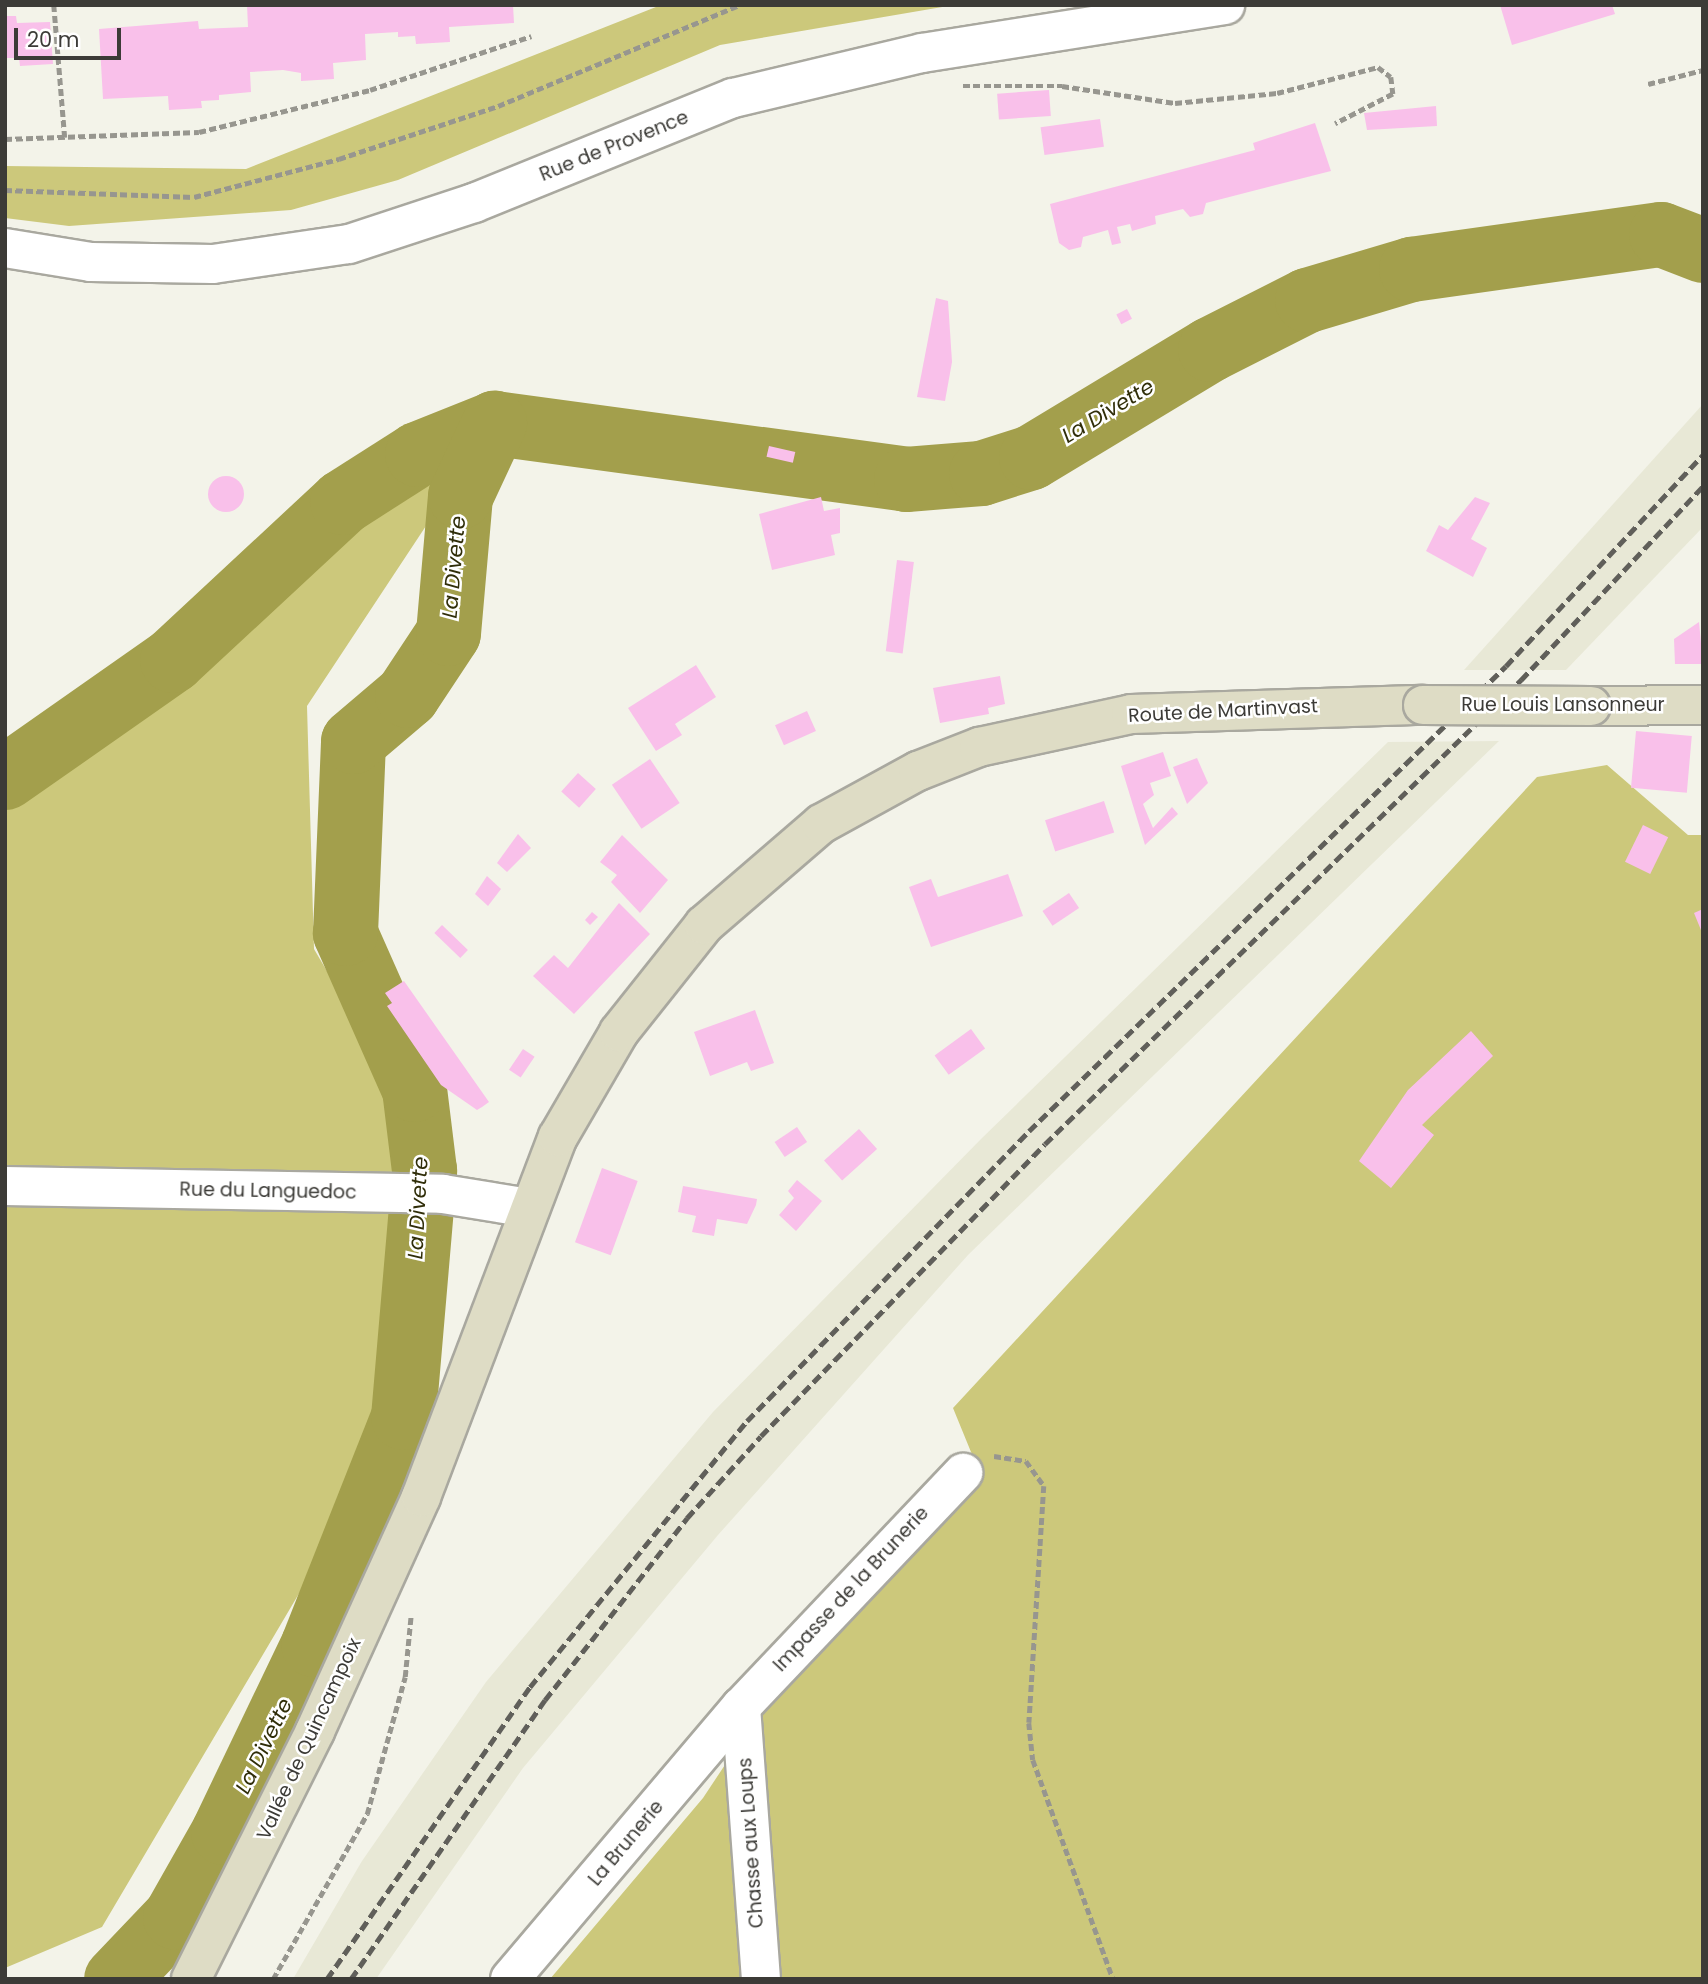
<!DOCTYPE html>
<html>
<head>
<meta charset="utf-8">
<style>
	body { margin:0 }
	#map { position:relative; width:1708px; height:1984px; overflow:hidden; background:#f3f3e9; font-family:Poppins,sans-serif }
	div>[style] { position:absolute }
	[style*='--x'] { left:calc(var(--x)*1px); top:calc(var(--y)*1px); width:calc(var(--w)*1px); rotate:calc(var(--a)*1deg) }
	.built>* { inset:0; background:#e8e8d6 }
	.green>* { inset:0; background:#ccc87b }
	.river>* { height:65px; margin:-32.5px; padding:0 32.5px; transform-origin:32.5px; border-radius:32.5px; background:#a39f4c }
	.building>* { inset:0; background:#f9c0ea; transform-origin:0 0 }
	.round { border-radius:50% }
	.path>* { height:4.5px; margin-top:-2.25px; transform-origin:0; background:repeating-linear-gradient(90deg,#97968f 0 7px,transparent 0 10.5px) }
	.roads { filter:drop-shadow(2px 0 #a9a89f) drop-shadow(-2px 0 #a9a89f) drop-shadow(0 2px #a9a89f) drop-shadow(0 -2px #a9a89f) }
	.minor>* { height:38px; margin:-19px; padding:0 19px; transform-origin:19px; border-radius:19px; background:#fff }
	.secondary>* { height:38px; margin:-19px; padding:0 19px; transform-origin:19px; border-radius:19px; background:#dedcc5 }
	.rail>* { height:5px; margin-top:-2.5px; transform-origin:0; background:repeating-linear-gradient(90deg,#605f5a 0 10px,transparent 0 15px) }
	.bridges { filter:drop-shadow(2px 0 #a9a89f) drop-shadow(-2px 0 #a9a89f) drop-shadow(0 2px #a9a89f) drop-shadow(0 -2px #a9a89f) }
	.secondary-bridge>* { height:38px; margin:-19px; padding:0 19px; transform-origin:19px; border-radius:19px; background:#dedcc5 }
	span { translate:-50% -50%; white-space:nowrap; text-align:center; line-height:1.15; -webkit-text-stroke:5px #fff; paint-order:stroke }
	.street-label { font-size:19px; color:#3c3b37 }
	.water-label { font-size:21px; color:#302e09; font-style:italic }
	.frame { position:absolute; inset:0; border:7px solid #3c3b37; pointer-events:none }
	.scale { position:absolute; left:14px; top:28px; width:107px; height:32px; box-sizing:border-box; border:4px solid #3c3b37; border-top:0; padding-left:9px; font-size:21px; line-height:24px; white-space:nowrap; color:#3c3b37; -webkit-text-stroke:5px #fff; paint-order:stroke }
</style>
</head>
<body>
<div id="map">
	<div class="built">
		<i style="clip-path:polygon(1703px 404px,1703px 527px,1566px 670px,1464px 670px)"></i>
		<i style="clip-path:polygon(1499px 741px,968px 1255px,718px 1535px,523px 1768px,376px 1979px,293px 1979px,362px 1861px,486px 1682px,713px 1412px,981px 1139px,1388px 742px)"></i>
	</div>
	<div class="green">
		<i style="clip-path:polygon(661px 5px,954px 5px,720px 45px,398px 180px,291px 210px,69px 226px,5px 218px,5px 166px,246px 169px)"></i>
		<i style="clip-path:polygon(419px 423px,494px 423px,307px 706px,314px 949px,392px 1082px,420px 1224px,366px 1480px,102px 1927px,5px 1968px,5px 799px,193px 657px,316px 483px)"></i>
		<i style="clip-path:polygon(1607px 765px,1688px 835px,1703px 835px,1703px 1979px,550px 1979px,703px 1798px,770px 1697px,980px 1474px,953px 1408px,1537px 777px)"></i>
	</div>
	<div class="river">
		<i style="--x:5;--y:777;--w:204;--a:-35"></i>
		<i style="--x:172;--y:660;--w:232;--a:-42.9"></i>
		<i style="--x:342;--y:502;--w:89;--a:-32.6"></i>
		<i style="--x:417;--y:454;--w:83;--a:-21.9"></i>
		<i style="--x:494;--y:423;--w:416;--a:7.7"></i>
		<i style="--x:906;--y:479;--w:75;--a:-4.6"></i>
		<i style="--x:981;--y:473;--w:52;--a:-17.7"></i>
		<i style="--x:1031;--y:457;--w:209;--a:-31.1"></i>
		<i style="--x:1210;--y:349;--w:109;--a:-26.8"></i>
		<i style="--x:1307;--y:300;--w:109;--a:-16.6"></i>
		<i style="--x:1411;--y:269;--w:252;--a:-8"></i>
		<i style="--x:1661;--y:234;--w:45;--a:20.9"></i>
		<i style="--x:116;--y:1979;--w:86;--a:-46.4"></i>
		<i style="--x:175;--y:1917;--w:98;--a:-60.5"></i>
		<i style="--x:223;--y:1832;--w:208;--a:-64.4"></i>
		<i style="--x:313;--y:1644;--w:244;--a:-68.4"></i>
		<i style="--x:403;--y:1417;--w:248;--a:-85.1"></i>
		<i style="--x:424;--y:1170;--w:82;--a:-97"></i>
		<i style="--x:414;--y:1089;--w:171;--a:-113.9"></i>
		<i style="--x:345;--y:933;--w:192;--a:-87.6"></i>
		<i style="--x:353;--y:741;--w:71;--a:-40.4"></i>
		<i style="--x:407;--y:695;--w:74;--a:-56.5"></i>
		<i style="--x:448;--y:633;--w:138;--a:-85"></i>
		<i style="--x:460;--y:496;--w:81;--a:-65"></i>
	</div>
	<div class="building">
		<i style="clip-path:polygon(247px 5px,513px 5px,514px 23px,449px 27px,450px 42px,416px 44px,415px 36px,398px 37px,398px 32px,365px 34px,366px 60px,333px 63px,334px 79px,301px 81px,301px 73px,283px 70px,250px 72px,251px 92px,219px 95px,219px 100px,201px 101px,202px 108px,169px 110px,168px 96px,103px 99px,99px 29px,198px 21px,199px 29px,248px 27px)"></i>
		<i style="clip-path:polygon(1500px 5px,1612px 5px,1615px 14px,1512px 45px)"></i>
		<i style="clip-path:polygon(5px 16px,16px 16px,17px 23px,50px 22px,53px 64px,20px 66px,19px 58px,5px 58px)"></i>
		<i style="left:1049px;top:90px;width:26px;height:52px;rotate:86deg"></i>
		<i style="clip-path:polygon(1436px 106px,1437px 126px,1367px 130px,1364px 113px)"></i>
		<i style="left:1100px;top:119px;width:28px;height:60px;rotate:82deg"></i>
		<i style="clip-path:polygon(1315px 123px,1331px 171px,1206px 203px,1203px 214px,1190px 217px,1183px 209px,1155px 216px,1156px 224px,1132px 231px,1130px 224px,1117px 227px,1121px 243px,1112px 245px,1108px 230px,1083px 237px,1081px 247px,1069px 250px,1059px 243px,1050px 204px,1255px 150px,1253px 143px)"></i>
		<i style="clip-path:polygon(936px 298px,948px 301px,952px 362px,945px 401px,917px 397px)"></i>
		<i style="left:1127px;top:309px;width:11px;height:12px;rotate:63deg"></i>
		<i style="left:769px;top:446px;width:27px;height:11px;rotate:13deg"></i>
		<i class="round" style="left:208px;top:476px;width:36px;height:36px"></i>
		<i style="clip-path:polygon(821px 497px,824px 511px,840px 508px,840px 533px,831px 535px,835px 555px,772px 570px,759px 514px)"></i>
		<i style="clip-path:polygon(1475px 497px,1490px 503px,1471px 539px,1487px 548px,1473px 577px,1426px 551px,1439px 525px,1448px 530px)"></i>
		<i style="left:897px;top:560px;width:17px;height:92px;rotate:7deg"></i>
		<i style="clip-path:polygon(1699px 622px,1703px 664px,1675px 664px,1674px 639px)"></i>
		<i style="clip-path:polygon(696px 665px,716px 697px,675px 724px,682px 735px,656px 751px,628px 708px)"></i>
		<i style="clip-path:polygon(1000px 676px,1005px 704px,988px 708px,989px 714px,940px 723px,933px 688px)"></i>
		<i style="left:807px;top:711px;width:22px;height:35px;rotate:66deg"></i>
		<i style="left:1636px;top:731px;width:56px;height:57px;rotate:5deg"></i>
		<i style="clip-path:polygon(1163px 752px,1171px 776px,1150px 783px,1154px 795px,1143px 804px,1153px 828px,1172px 807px,1178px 814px,1145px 845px,1121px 766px)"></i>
		<i style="clip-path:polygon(1197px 758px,1208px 783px,1187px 804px,1173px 767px)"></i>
		<i style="left:650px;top:759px;width:53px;height:46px;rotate:56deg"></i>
		<i style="left:578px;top:773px;width:24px;height:25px;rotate:42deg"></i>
		<i style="left:1104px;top:801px;width:33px;height:62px;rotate:72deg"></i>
		<i style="left:1643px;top:825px;width:28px;height:41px;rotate:26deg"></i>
		<i style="clip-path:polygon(518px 834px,531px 848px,507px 872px,497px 863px)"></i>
		<i style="clip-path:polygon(622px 835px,668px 880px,640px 913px,611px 882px,617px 875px,600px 862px)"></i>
		<i style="clip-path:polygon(1008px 874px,1023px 916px,931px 947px,909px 887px,931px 879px,938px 897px)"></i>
		<i style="clip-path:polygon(487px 876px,501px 889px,488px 906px,475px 894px)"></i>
		<i style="left:1069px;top:893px;width:18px;height:32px;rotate:56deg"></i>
		<i style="clip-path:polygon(619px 903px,650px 934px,574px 1014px,533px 976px,554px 955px,568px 968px)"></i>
		<i style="clip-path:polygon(1703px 909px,1703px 935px,1694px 913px)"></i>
		<i style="clip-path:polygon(592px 912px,598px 917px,590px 925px,585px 920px)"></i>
		<i style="left:442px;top:925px;width:36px;height:11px;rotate:44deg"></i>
		<i style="clip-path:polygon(404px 981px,489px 1102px,482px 1107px,477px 1110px,441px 1085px,387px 1006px,392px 1003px,385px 993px)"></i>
		<i style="clip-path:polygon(755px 1010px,774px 1063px,751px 1071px,747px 1062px,710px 1076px,694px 1032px)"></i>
		<i style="left:971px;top:1029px;width:24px;height:45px;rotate:54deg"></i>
		<i style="clip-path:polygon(1471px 1031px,1493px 1056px,1422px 1125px,1434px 1135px,1391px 1188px,1359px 1161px,1408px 1090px)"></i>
		<i style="left:523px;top:1049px;width:14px;height:25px;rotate:34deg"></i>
		<i style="left:797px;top:1127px;width:18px;height:27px;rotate:56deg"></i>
		<i style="left:859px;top:1129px;width:27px;height:47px;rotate:48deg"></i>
		<i style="left:602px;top:1168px;width:38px;height:79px;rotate:20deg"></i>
		<i style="clip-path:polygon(797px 1180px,822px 1201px,796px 1231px,779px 1215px,794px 1198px,788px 1191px)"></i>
		<i style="clip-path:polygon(683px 1186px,757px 1199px,756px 1205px,747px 1224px,717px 1219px,714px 1236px,692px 1232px,696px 1216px,678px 1212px)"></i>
	</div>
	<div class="path">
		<i style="--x:54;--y:5;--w:133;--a:85.3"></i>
		<i style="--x:1648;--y:84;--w:57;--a:-14.3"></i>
		<i style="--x:963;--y:86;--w:99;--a:0"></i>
		<i style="--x:1062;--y:86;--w:114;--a:8.6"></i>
		<i style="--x:1175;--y:103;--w:102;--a:-5.6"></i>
		<i style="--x:1277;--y:93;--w:104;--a:-14.4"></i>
		<i style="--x:1378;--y:67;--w:16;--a:38"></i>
		<i style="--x:1391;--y:77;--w:17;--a:83"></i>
		<i style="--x:1393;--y:94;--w:65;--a:152.7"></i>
		<i style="--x:5;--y:139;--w:194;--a:-2.1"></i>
		<i style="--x:199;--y:132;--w:176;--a:-13.8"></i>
		<i style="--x:370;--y:90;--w:170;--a:-18.5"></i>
		<i style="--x:5;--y:190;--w:189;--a:2.1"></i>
		<i style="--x:194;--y:197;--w:150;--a:-14.7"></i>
		<i style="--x:339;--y:159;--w:168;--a:-18.4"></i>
		<i style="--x:498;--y:106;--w:261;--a:-22.7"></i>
		<i style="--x:994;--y:1456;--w:32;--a:9"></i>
		<i style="--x:1026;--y:1461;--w:31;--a:54"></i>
		<i style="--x:1044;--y:1486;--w:237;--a:93.6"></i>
		<i style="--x:1029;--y:1723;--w:37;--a:84"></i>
		<i style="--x:1033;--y:1760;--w:233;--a:69.9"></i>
		<i style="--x:273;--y:1979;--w:190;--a:-60.3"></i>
		<i style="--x:367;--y:1814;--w:142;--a:-74.5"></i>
		<i style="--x:405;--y:1677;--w:62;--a:-84.5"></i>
	</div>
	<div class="roads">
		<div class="minor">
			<i style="--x:5;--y:248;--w:87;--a:9.2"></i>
			<i style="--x:91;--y:262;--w:122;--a:0.9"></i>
			<i style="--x:213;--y:264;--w:137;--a:-8.4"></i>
			<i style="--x:349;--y:244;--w:132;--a:-18.2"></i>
			<i style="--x:474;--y:203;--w:279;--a:-22.1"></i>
			<i style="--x:733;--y:98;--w:194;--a:-13.4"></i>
			<i style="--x:922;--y:53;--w:307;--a:-9"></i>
			<i style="--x:5;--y:1186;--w:438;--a:1"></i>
			<i style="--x:443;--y:1194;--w:87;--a:9.2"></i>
			<i style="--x:741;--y:1707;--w:273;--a:85.8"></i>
			<i style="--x:510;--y:1979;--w:357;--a:-49.7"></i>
			<i style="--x:741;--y:1707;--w:323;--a:-46.5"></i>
		</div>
		<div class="secondary">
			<i style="--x:1591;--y:706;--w:112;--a:-0.5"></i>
			<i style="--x:191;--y:1979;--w:277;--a:-63.4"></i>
			<i style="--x:315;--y:1731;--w:257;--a:-65.6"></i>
			<i style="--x:421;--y:1497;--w:385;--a:-69.2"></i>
			<i style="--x:558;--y:1137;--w:121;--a:-59.8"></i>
			<i style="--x:619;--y:1032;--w:137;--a:-51.5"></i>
			<i style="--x:704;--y:925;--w:155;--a:-40.8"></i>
			<i style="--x:821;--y:824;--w:111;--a:-28.7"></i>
			<i style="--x:918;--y:771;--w:66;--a:-21.5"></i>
			<i style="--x:979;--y:747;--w:156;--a:-12.2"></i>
			<i style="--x:1131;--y:714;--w:292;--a:-1.8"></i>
		</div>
	</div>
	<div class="rail">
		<i style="--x:327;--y:1979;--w:356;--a:-55.2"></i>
		<i style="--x:530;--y:1687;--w:343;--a:-50.8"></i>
		<i style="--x:747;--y:1421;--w:405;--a:-45.8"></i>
		<i style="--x:1029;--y:1131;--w:666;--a:-44.27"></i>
		<i style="--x:1506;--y:666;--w:289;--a:-47"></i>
		<i style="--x:351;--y:1979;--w:340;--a:-55.2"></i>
		<i style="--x:545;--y:1700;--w:231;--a:-52"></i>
		<i style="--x:687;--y:1518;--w:110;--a:-47.9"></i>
		<i style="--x:761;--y:1436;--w:407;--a:-45.8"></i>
		<i style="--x:1045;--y:1144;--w:665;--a:-44.27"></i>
		<i style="--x:1521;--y:680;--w:266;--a:-46.8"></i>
	</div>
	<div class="bridges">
		<div class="secondary-bridge">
			<i style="--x:1423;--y:705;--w:168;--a:0.3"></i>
		</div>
	</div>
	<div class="street-label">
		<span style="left:614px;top:146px;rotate:-22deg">Rue de Provence</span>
		<span style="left:1563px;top:705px">Rue Louis Lansonneur</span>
		<span style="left:1223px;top:711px;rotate:-3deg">Route de Martinvast</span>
		<span style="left:268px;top:1191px;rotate:1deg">Rue du Languedoc</span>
		<span style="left:851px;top:1589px;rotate:-47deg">Impasse de la Brunerie</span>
		<span style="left:309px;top:1739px;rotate:-65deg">Vallée de Quincampoix</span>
		<span style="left:626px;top:1843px;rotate:-50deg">La Brunerie</span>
		<span style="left:751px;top:1843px;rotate:-94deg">Chasse aux Loups</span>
	</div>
	<div class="water-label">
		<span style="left:1108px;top:411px;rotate:-31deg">La Divette</span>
		<span style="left:454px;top:567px;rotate:-85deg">La Divette</span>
		<span style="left:418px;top:1208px;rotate:-87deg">La Divette</span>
		<span style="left:264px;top:1746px;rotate:-64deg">La Divette</span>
	</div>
	<div class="frame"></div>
	<div class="scale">20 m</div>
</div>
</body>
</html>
